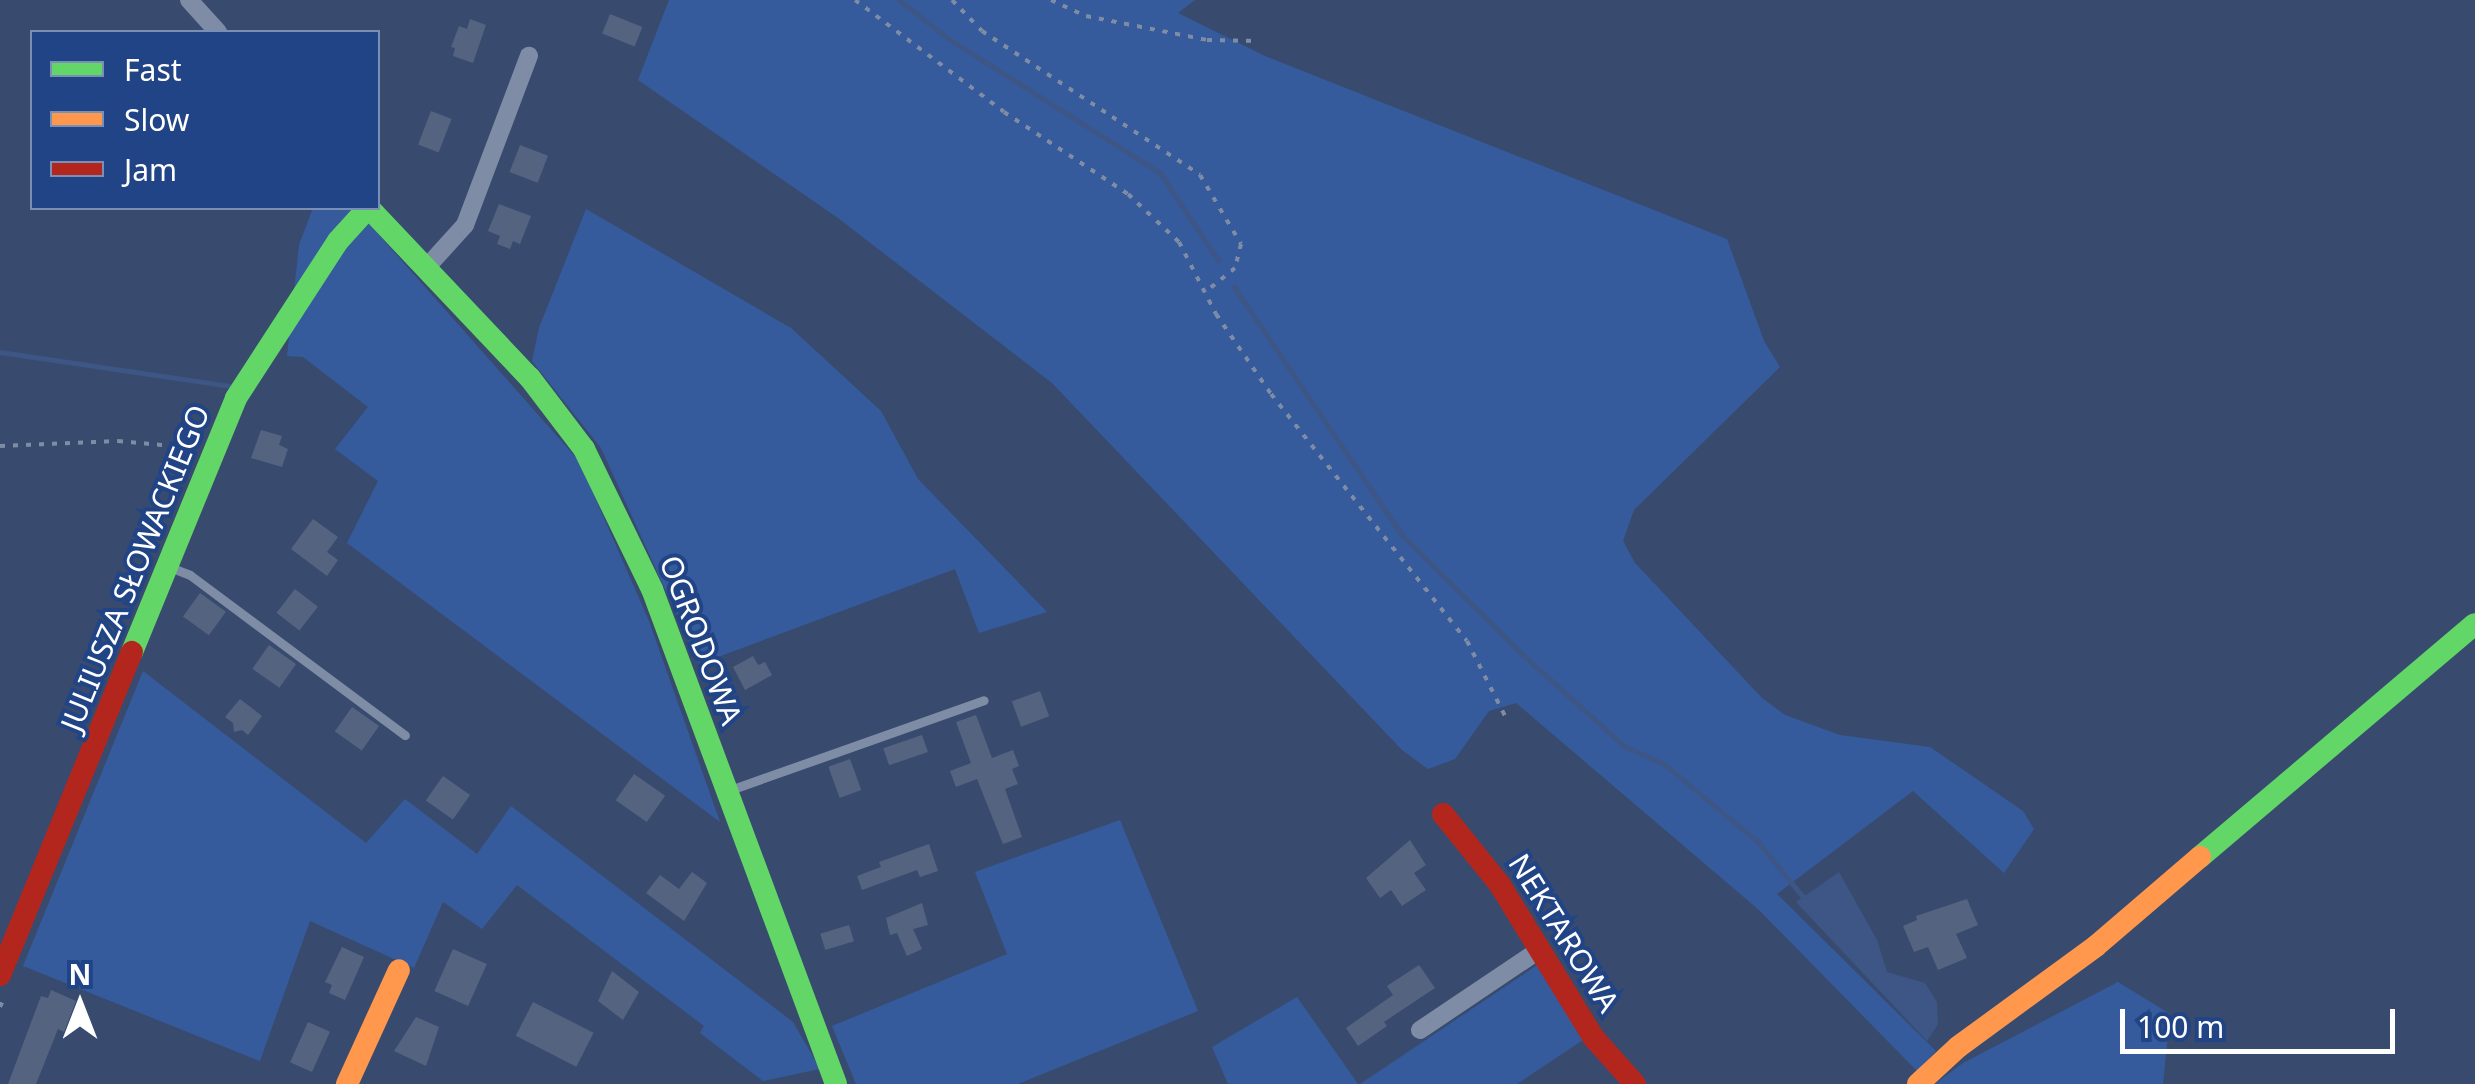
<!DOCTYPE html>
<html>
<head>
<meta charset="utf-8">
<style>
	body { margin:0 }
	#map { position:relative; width:2475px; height:1084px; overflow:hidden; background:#384b6f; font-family:"Noto Sans",sans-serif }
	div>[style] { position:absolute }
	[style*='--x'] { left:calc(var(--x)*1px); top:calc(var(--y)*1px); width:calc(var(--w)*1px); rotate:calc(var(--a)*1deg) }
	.green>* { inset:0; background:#355b9c }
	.water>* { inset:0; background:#3d5685 }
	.stream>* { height:5px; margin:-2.5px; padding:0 2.5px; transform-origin:2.5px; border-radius:2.5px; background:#3d5685 }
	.building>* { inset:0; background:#546380; transform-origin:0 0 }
	.path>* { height:4px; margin-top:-2px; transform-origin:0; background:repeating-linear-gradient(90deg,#7e8ca5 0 5px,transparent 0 13px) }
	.lane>* { height:9px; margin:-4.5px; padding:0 4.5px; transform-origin:4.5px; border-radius:4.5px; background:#7e8ca5 }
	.street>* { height:18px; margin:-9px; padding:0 9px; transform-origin:9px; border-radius:9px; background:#7e8ca5 }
	.fast>* { height:22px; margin:-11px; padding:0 11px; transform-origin:11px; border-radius:11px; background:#63d668 }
	.slow>* { height:22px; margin:-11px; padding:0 11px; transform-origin:11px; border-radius:11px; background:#ff974d }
	.jam>* { height:22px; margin:-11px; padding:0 11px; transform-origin:11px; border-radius:11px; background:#b3261e }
	span { translate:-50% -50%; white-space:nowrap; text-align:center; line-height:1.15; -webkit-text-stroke:8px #214486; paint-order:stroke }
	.street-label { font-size:30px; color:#fff }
	.legend { position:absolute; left:30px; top:30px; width:350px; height:180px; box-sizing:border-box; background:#214486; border:2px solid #7a8fb6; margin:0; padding:12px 18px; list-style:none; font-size:30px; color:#fff }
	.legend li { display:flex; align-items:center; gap:20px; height:50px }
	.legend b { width:50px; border:2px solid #7a8fb6 }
	.north { position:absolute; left:30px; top:954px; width:100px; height:100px; -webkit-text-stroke:8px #214486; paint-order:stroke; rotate:0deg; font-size:28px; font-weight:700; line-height:40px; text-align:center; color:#fff }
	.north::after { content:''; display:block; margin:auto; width:35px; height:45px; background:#fff; clip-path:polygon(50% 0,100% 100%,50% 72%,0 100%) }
	.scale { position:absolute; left:2120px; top:1009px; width:275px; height:45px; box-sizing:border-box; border:5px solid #fff; border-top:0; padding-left:12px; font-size:30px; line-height:35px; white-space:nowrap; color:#fff; -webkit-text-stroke:8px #214486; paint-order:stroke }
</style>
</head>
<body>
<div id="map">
	<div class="green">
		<i style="clip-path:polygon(669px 0,1195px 0,1178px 13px,1265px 56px,1727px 239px,1764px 341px,1780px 367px,1634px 510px,1623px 541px,1635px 563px,1762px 698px,1785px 715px,1840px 735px,1930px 747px,2023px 811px,2034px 829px,2004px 873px,1913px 791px,1777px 894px,1936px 1051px,1917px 1071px,1759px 910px,1516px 703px,1489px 711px,1455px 759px,1428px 769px,1402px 750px,1052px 383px,838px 218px,638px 80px)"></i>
		<i style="clip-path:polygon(313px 208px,355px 208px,579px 461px,649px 621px,720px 822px,347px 543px,378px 481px,335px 449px,368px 407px,303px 357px,287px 356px,299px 245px)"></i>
		<i style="clip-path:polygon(586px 209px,791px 328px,881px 411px,918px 479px,1047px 612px,979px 633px,955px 569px,699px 664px,601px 448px,532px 361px,539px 328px)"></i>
		<i style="clip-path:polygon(143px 671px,366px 843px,405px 799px,477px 854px,511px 806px,793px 1022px,820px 1069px,763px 1081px,700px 1033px,704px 1026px,517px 885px,482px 929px,443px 902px,414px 968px,310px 921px,260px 1061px,23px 966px)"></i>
		<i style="clip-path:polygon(1120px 820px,1198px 1011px,1018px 1084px,856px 1084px,832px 1026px,1007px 954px,975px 872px)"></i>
		<i style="clip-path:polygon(1542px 962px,1583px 1040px,1517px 1084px,1360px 1084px)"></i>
		<i style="clip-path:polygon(2118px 982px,2170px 1014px,2163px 1084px,1935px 1084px,1963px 1063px)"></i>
		<i style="clip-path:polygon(1297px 997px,1358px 1084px,1228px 1084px,1212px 1047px)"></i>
	</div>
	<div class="water">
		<i style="clip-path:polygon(1839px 872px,1877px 940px,1887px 972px,1925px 983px,1937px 1002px,1938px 1024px,1927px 1041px,1796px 902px)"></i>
	</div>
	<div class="stream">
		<i style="--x:899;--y:0;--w:63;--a:38"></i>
		<i style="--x:949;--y:39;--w:250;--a:32.4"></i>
		<i style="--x:1160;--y:173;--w:105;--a:56.3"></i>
		<i style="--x:1234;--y:287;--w:300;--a:55.9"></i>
		<i style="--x:1402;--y:535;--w:168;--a:44.8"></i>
		<i style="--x:1521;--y:653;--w:139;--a:42.1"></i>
		<i style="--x:1624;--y:746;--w:44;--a:24.2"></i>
		<i style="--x:1664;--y:764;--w:122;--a:39.7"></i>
		<i style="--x:1758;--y:842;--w:71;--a:50.7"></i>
		<i style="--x:0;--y:352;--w:232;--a:8.4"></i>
	</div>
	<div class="building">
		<i style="left:610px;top:14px;width:35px;height:21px;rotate:22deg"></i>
		<i style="clip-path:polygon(470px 19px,486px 25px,473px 63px,453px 56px,455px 48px,451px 47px,459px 26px,467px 29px)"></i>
		<i style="left:431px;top:111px;width:22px;height:36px;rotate:21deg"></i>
		<i style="left:520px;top:145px;width:30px;height:29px;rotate:21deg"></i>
		<i style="clip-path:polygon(499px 204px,531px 216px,520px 244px,513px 241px,510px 249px,497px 244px,500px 236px,488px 231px)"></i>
		<i style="clip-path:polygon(261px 430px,282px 436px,279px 445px,288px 449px,282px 467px,251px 458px)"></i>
		<i style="clip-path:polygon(313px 519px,338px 537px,327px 552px,338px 560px,327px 576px,291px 549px)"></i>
		<i style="left:295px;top:589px;width:29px;height:30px;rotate:38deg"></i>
		<i style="left:200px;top:593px;width:32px;height:29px;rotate:36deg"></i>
		<i style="left:269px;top:645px;width:33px;height:29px;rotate:35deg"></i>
		<i style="clip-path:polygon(753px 656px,758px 665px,765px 662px,772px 675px,745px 690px,733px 667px)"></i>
		<i style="left:1040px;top:691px;width:27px;height:30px;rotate:70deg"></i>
		<i style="clip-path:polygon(240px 699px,262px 716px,248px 735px,242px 730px,234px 732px,233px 723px,225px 717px)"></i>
		<i style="left:352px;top:707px;width:33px;height:30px;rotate:35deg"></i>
		<i style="clip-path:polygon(976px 715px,992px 758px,1013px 750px,1019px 766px,1012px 769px,1018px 784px,1005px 789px,1022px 837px,1003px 844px,977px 779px,956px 787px,950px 771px,971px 763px,956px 722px)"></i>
		<i style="left:922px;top:735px;width:18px;height:41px;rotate:71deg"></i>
		<i style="left:850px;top:759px;width:33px;height:23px;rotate:70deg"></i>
		<i style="left:634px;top:774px;width:38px;height:32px;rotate:35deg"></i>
		<i style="left:443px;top:776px;width:33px;height:30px;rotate:35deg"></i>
		<i style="clip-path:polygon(1410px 840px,1426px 865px,1414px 873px,1426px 890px,1402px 906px,1391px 890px,1380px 898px,1366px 878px)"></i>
		<i style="clip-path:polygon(929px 844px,938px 871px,920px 877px,917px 870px,862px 890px,857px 876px,881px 867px,879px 862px)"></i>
		<i style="clip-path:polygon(692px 872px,707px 883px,684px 921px,646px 893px,660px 875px,679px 889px)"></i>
		<i style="clip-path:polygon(1967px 899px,1978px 925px,1956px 934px,1967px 958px,1938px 970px,1928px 947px,1914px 952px,1903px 926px,1917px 920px,1916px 916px)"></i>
		<i style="clip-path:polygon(922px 903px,928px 925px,913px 929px,922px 949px,907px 956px,897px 933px,890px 935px,886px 918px)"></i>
		<i style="left:849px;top:925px;width:17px;height:30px;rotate:73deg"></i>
		<i style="clip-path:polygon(342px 947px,364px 957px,345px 1000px,329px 993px,332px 985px,325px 982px)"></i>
		<i style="left:453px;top:949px;width:37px;height:46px;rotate:24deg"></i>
		<i style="clip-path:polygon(1419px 965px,1435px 988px,1384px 1022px,1387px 1026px,1358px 1046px,1346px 1028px,1393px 995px,1387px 986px)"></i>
		<i style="clip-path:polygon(612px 971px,639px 992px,623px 1020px,598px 1001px)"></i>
		<i style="clip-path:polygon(51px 990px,76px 1001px,64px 1032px,58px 1029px,36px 1084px,8px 1084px,41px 996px,48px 998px)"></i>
		<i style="left:533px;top:1002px;width:68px;height:38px;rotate:27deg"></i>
		<i style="clip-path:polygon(416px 1017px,439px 1027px,426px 1066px,394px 1051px)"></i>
		<i style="left:308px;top:1022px;width:24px;height:44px;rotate:24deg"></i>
	</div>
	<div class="path">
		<i style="--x:855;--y:0;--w:186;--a:36.9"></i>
		<i style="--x:1004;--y:112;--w:149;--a:33.5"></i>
		<i style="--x:1128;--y:194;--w:70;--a:43.3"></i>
		<i style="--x:1179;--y:242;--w:81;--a:62.8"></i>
		<i style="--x:1216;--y:314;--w:97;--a:55.5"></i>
		<i style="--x:1271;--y:394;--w:315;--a:51.6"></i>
		<i style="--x:1467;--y:641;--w:84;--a:63.1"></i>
		<i style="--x:952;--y:0;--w:43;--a:45.9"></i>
		<i style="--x:982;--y:31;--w:261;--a:33.4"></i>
		<i style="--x:1200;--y:175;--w:80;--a:59.3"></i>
		<i style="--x:1241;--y:244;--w:25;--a:104"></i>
		<i style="--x:1235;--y:268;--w:38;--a:141"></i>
		<i style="--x:1051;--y:0;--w:38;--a:25"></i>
		<i style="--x:1086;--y:16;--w:123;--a:11.2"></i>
		<i style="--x:1207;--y:40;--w:51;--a:1.1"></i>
		<i style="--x:0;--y:446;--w:118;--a:-2.4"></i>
		<i style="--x:118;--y:441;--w:77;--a:5.2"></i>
		<i style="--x:0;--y:1007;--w:12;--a:-66"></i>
	</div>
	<div class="lane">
		<i style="--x:172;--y:568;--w:19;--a:21"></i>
		<i style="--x:190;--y:575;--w:268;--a:36.7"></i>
		<i style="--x:730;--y:790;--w:269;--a:-19.5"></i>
	</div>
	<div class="street">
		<i style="--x:189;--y:0;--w:43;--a:47.8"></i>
		<i style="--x:426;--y:268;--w:58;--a:-47.8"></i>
		<i style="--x:465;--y:225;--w:181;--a:-69.3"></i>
		<i style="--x:1420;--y:1030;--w:143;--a:-33.9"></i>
	</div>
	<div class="fast">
		<i style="--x:369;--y:208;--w:234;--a:46.6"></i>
		<i style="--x:530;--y:378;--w:89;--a:52.7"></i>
		<i style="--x:584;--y:449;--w:156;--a:64.1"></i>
		<i style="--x:652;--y:589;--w:528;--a:69.61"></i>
		<i style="--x:132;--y:652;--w:274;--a:-67.7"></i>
		<i style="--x:236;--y:398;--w:187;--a:-57"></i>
		<i style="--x:338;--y:241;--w:45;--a:-47.7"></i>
		<i style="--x:2200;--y:857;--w:360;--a:-40.3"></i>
	</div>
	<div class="slow">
		<i style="--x:347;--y:1084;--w:125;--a:-65.5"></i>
		<i style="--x:1918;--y:1084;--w:54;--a:-42.8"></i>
		<i style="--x:1958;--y:1047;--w:171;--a:-36.2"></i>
		<i style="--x:2096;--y:946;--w:137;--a:-40.6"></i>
	</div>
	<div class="jam">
		<i style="--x:1443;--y:814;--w:91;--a:51.2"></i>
		<i style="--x:1500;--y:885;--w:178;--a:58.5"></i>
		<i style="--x:1593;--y:1037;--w:63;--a:48.2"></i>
		<i style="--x:0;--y:975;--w:349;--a:-67.8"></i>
	</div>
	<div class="street-label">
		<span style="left:135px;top:568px;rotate:-68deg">JULIUSZA SŁOWACKIEGO</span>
		<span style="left:701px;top:640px;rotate:69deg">OGRODOWA</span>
		<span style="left:1564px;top:933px;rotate:58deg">NEKTAROWA</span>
	</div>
	<ul class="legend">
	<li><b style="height:12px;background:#63d668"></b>Fast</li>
	<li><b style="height:12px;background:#ff974d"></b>Slow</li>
	<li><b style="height:12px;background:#b3261e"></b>Jam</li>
	</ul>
	<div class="north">N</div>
	<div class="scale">100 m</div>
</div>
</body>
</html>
